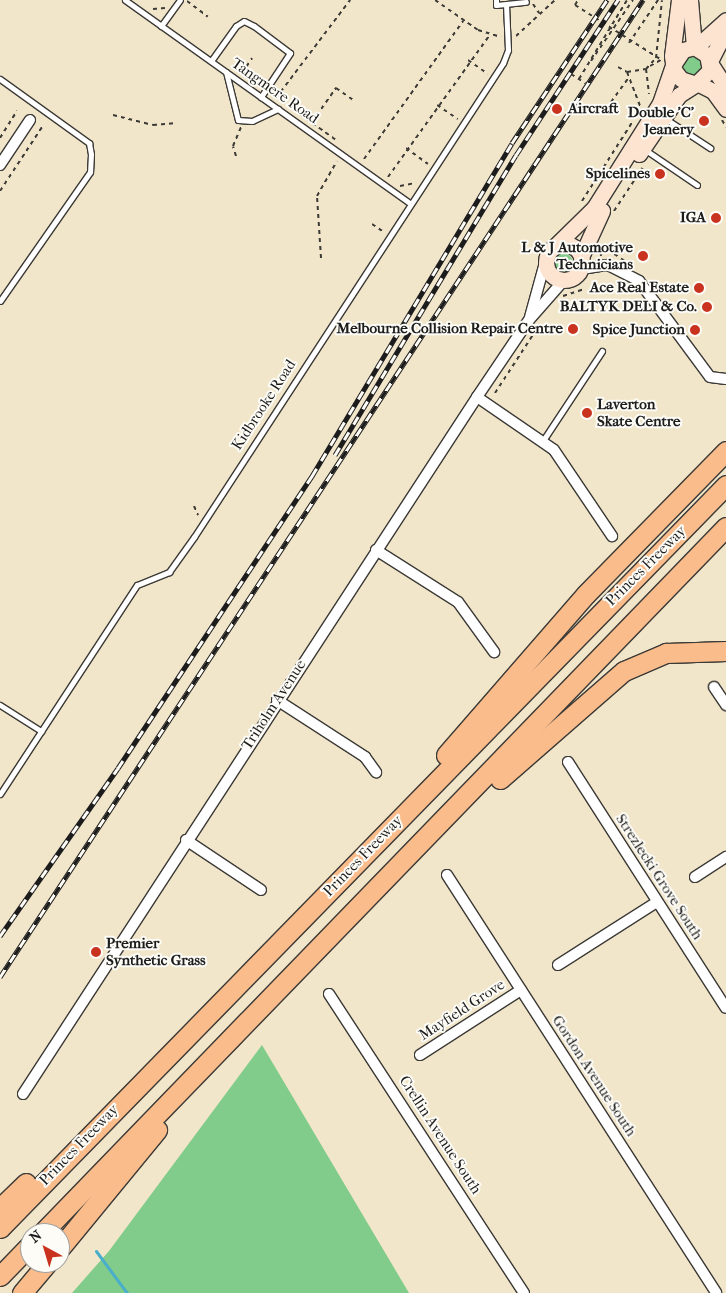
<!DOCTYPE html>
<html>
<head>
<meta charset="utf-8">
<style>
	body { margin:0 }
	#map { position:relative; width:726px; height:1293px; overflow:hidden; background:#f1e5ca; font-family:"IM FELL French Canon",serif }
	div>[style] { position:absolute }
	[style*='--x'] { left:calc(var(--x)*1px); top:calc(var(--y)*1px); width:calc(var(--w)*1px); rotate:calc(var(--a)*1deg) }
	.green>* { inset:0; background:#81cc8a }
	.round { border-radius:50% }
	.stream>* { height:3px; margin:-1.5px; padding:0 1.5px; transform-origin:1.5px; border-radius:1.5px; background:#49aec9 }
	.path>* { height:2px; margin-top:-1px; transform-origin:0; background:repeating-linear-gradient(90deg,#3c3a36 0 4px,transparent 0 8px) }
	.roads { filter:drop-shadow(1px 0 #3c3a36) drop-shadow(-1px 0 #3c3a36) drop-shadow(0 1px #3c3a36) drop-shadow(0 -1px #3c3a36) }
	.lane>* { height:5px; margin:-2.5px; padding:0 2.5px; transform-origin:2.5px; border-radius:2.5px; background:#fff }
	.street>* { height:10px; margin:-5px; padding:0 5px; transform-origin:5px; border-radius:5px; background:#fff }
	.secondary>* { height:15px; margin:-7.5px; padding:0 7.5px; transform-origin:7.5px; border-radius:7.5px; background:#fde4d1 }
	.secondary>.ring { margin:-7.5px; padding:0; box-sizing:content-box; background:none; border:15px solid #fde4d1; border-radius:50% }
	.highway>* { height:19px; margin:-9.5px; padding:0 9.5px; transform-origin:9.5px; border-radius:9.5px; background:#fabc8b }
	.rail>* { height:5px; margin-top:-2.5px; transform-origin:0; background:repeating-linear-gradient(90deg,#fdfcf7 0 9px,#1c1c1c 0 18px); box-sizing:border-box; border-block:1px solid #1c1c1c }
	.dots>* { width:14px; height:14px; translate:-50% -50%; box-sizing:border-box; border:2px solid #fdfcf7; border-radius:50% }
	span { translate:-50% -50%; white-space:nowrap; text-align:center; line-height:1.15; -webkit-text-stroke:4px #fdfcf7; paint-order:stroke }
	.street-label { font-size:15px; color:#1c1c1c }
	.poi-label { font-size:15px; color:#1c1c1c; font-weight:700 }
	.left { translate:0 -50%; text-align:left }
	.right { translate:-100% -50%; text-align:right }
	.north { position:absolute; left:20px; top:1223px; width:50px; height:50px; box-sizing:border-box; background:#fdfcf7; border:1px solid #a3a29f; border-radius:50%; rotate:321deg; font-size:14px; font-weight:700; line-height:20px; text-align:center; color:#1c1c1c }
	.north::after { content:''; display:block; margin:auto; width:18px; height:22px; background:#c8321e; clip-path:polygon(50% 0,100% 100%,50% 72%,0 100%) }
</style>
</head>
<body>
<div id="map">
	<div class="green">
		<i class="round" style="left:682px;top:55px;width:20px;height:20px"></i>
		<i class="round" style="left:553px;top:253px;width:20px;height:20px"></i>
		<i style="clip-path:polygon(262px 1045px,409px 1293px,72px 1293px,109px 1251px)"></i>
	</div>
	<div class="stream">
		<i style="--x:96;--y:1251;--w:52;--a:53.6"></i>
	</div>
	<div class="path">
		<i style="--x:435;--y:0;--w:52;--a:34.9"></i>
		<i style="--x:478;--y:30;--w:24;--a:17"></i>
		<i style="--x:187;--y:1;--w:26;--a:37"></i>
		<i style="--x:533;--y:4;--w:11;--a:56"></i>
		<i style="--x:575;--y:5;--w:101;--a:32.4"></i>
		<i style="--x:575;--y:5;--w:6;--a:-59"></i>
		<i style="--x:153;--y:9;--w:12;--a:-5"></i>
		<i style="--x:516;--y:36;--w:53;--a:-42.7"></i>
		<i style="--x:629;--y:43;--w:52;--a:-56"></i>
		<i style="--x:468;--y:60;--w:24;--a:35"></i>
		<i style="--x:591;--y:61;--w:74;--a:-55.5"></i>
		<i style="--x:650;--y:66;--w:13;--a:-29"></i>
		<i style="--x:618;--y:67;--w:10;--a:29"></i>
		<i style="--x:627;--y:72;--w:39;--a:69"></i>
		<i style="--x:646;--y:69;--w:15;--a:-48"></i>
		<i style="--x:656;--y:58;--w:58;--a:-84.1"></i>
		<i style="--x:627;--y:72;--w:19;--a:-9"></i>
		<i style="--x:646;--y:69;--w:25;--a:83"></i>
		<i style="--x:242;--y:73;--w:18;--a:-56"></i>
		<i style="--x:571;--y:74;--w:17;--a:33"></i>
		<i style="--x:579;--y:79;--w:92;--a:-58.7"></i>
		<i style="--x:276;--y:98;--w:123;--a:-52.9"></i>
		<i style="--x:611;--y:102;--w:31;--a:-54"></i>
		<i style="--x:437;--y:105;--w:25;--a:34"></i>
		<i style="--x:293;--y:109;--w:53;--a:35.8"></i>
		<i style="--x:113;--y:115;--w:41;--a:14"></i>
		<i style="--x:153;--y:125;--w:24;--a:-5"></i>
		<i style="--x:722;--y:120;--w:8;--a:60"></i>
		<i style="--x:312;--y:122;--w:42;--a:-54.8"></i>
		<i style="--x:336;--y:88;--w:21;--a:35"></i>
		<i style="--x:0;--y:138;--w:32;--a:-58"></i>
		<i style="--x:406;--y:148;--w:27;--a:36"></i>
		<i style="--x:236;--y:156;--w:10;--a:-107"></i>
		<i style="--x:233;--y:146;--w:21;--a:-67"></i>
		<i style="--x:364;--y:159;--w:170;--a:-54.3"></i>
		<i style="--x:388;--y:177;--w:173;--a:-54.4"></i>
		<i style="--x:400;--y:186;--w:15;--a:-11"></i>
		<i style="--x:0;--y:191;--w:77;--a:-56.7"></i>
		<i style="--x:582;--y:201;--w:95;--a:-57.5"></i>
		<i style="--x:614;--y:211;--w:53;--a:-56.6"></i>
		<i style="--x:372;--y:224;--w:14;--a:34"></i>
		<i style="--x:601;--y:245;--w:30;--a:34"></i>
		<i style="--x:600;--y:246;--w:10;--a:84"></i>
		<i style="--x:321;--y:258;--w:62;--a:-93.7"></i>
		<i style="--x:317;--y:196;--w:40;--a:-60.3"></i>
		<i style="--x:563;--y:296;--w:20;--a:-18"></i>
		<i style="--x:495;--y:393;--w:82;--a:-56.9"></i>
		<i style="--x:194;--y:506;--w:10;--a:66"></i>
	</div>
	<div class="roads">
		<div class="lane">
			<i style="--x:125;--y:0;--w:350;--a:35.5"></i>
			<i style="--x:496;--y:0;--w:5;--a:90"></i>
			<i style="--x:496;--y:5;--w:30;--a:-6"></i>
			<i style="--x:161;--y:26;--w:32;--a:-54"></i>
			<i style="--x:211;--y:61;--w:43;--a:-54.5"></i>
			<i style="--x:236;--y:26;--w:9;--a:-32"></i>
			<i style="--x:244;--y:21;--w:11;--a:27"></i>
			<i style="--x:254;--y:26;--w:45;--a:36.9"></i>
			<i style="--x:290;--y:53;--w:53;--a:123.4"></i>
			<i style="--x:226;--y:72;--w:49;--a:76"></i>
			<i style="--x:238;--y:120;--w:14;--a:4"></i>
			<i style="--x:252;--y:121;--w:29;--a:-25"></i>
			<i style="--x:0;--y:79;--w:110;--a:35.7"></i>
			<i style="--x:89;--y:143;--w:11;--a:80"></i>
			<i style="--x:91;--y:154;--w:18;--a:93"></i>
			<i style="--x:90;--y:172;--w:157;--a:124.9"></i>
			<i style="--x:666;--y:119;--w:53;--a:33.4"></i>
			<i style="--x:644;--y:149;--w:64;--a:34.2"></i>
			<i style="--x:542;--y:442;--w:109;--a:-56.6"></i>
			<i style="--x:0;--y:705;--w:49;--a:32.4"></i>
			<i style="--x:0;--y:794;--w:250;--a:-56.8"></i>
			<i style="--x:137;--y:585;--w:35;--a:-22"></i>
			<i style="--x:169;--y:572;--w:43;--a:-54.5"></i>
			<i style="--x:194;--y:537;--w:566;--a:-56.9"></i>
			<i style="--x:503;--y:63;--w:14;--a:-69"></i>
			<i style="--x:508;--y:50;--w:45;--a:-92.5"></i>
		</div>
		<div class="street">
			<i style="--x:0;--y:165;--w:54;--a:-56.3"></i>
			<i style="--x:588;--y:268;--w:20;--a:-9"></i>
			<i style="--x:608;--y:265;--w:35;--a:27"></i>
			<i style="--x:639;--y:281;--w:119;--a:53.5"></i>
			<i style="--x:710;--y:377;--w:16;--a:7"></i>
			<i style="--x:530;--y:317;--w:60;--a:-74.6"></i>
			<i style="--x:477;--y:397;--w:93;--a:34.5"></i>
			<i style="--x:554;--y:450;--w:104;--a:56"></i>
			<i style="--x:376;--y:550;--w:97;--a:32.4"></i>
			<i style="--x:458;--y:602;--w:62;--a:54.2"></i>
			<i style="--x:714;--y:687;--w:22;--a:56"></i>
			<i style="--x:277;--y:700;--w:105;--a:32.9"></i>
			<i style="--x:365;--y:757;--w:19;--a:54"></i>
			<i style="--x:568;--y:762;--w:292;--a:57.3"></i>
			<i style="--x:186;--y:840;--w:90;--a:33.7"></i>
			<i style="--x:447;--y:875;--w:497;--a:57.2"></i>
			<i style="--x:695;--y:877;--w:37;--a:-33"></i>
			<i style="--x:558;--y:965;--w:117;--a:-32.5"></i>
			<i style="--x:329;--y:994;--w:357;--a:56.9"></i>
			<i style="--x:420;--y:1055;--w:120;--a:-32.8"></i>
			<i style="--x:23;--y:1094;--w:832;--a:-56.92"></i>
			<i style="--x:477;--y:397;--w:93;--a:-56"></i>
			<i style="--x:529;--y:320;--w:53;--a:-48.8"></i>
		</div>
		<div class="secondary">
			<i style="--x:690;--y:0;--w:47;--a:85.1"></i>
			<i style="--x:696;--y:47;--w:40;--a:-42"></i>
			<i style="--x:710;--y:61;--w:35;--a:-63"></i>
			<i style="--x:710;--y:63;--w:30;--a:57"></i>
			<i style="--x:673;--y:65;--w:18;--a:-56"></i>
			<i style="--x:683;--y:50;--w:11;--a:-15"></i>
			<i style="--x:694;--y:47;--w:15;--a:32"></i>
			<i style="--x:707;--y:55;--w:15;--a:79"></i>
			<i style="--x:710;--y:70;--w:20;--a:135"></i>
			<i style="--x:696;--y:84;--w:16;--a:-162"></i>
			<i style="--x:681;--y:79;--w:11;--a:-128"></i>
			<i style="--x:674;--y:70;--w:14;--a:-98"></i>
			<i style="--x:672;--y:56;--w:56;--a:-82.9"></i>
			<i style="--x:697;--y:83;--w:18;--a:27"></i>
			<i style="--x:713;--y:91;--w:22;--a:54"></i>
			<i style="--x:639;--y:154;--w:71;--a:-55.9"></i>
			<i style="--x:679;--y:95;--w:20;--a:-33"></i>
			<i class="ring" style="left:546px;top:244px;width:21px;height:21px"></i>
			<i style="--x:553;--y:248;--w:57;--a:-44.3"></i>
			<i style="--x:594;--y:208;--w:124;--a:-57.8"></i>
			<i style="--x:660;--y:103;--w:39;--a:-71"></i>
			<i style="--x:581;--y:257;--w:51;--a:-65.5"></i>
		</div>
		<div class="highway">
			<i style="--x:446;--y:755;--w:213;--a:-49"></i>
			<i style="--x:586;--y:594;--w:200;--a:-45.6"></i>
			<i style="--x:500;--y:779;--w:164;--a:-41.1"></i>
			<i style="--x:624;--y:671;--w:46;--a:-23.2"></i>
			<i style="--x:666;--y:653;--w:60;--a:-1.9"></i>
			<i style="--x:0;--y:1208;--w:36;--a:-44"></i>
			<i style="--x:0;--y:1228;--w:1039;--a:-45.66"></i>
			<i style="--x:42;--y:1233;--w:983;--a:-45.91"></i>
			<i style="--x:60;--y:1248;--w:153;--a:-50.6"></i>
			<i style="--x:0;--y:1276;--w:43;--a:-45.9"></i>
			<i style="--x:22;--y:1293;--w:39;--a:-50"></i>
		</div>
	</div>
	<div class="rail">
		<i style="--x:335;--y:455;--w:350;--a:-58.9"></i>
		<i style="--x:516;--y:155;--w:186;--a:-56.7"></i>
		<i style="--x:0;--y:936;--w:205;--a:-54.9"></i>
		<i style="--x:118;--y:768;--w:351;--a:-56.4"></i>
		<i style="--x:312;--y:476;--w:388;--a:-59"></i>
		<i style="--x:512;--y:143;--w:172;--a:-56.4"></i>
		<i style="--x:0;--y:977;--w:1170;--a:-56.65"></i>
	</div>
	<div class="dots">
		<i style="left:557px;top:109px;background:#c8321e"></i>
		<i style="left:704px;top:121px;background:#c8321e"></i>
		<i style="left:660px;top:174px;background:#c8321e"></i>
		<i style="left:716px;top:218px;background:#c8321e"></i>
		<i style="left:643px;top:256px;background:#c8321e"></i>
		<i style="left:699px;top:288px;background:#c8321e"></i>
		<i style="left:707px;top:307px;background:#c8321e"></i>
		<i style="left:573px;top:329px;background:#c8321e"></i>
		<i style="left:695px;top:330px;background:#c8321e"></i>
		<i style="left:587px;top:413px;background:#c8321e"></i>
		<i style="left:96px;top:952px;background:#c8321e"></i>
	</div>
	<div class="street-label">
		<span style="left:275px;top:91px;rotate:35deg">Tangmere Road</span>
		<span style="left:264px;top:405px;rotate:-57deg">Kidbrooke Road</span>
		<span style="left:646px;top:566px;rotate:-45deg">Princes Freeway</span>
		<span style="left:274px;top:705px;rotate:-57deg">Triholm Avenue</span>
		<span style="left:363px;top:856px;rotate:-46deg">Princes Freeway</span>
		<span style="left:659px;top:877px;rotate:57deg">Strezlecki Grove South</span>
		<span style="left:462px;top:1010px;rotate:-33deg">Mayfield Grove</span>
		<span style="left:594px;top:1076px;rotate:57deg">Gordon Avenue South</span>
		<span style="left:440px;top:1135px;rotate:57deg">Crellin Avenue South</span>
		<span style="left:79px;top:1145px;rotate:-46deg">Princes Freeway</span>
	</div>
	<div class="poi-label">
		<span class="left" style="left:568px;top:109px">Aircraft</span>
		<span class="right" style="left:694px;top:121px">Double 'C'<br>Jeanery</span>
		<span class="right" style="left:650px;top:174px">Spicelines</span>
		<span class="right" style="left:706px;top:218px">IGA</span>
		<span class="right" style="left:633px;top:256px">L &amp; J Automotive<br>Technicians</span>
		<span class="right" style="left:689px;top:288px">Ace Real Estate</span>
		<span class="right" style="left:697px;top:307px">BALTYK DELI &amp; Co.</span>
		<span class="right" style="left:563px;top:329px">Melbourne Collision Repair Centre</span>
		<span class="right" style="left:685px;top:330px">Spice Junction</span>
		<span class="left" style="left:597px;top:413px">Laverton<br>Skate Centre</span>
		<span class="left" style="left:106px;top:952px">Premier<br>Synthetic Grass</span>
	</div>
	<div class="north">N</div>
</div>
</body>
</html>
